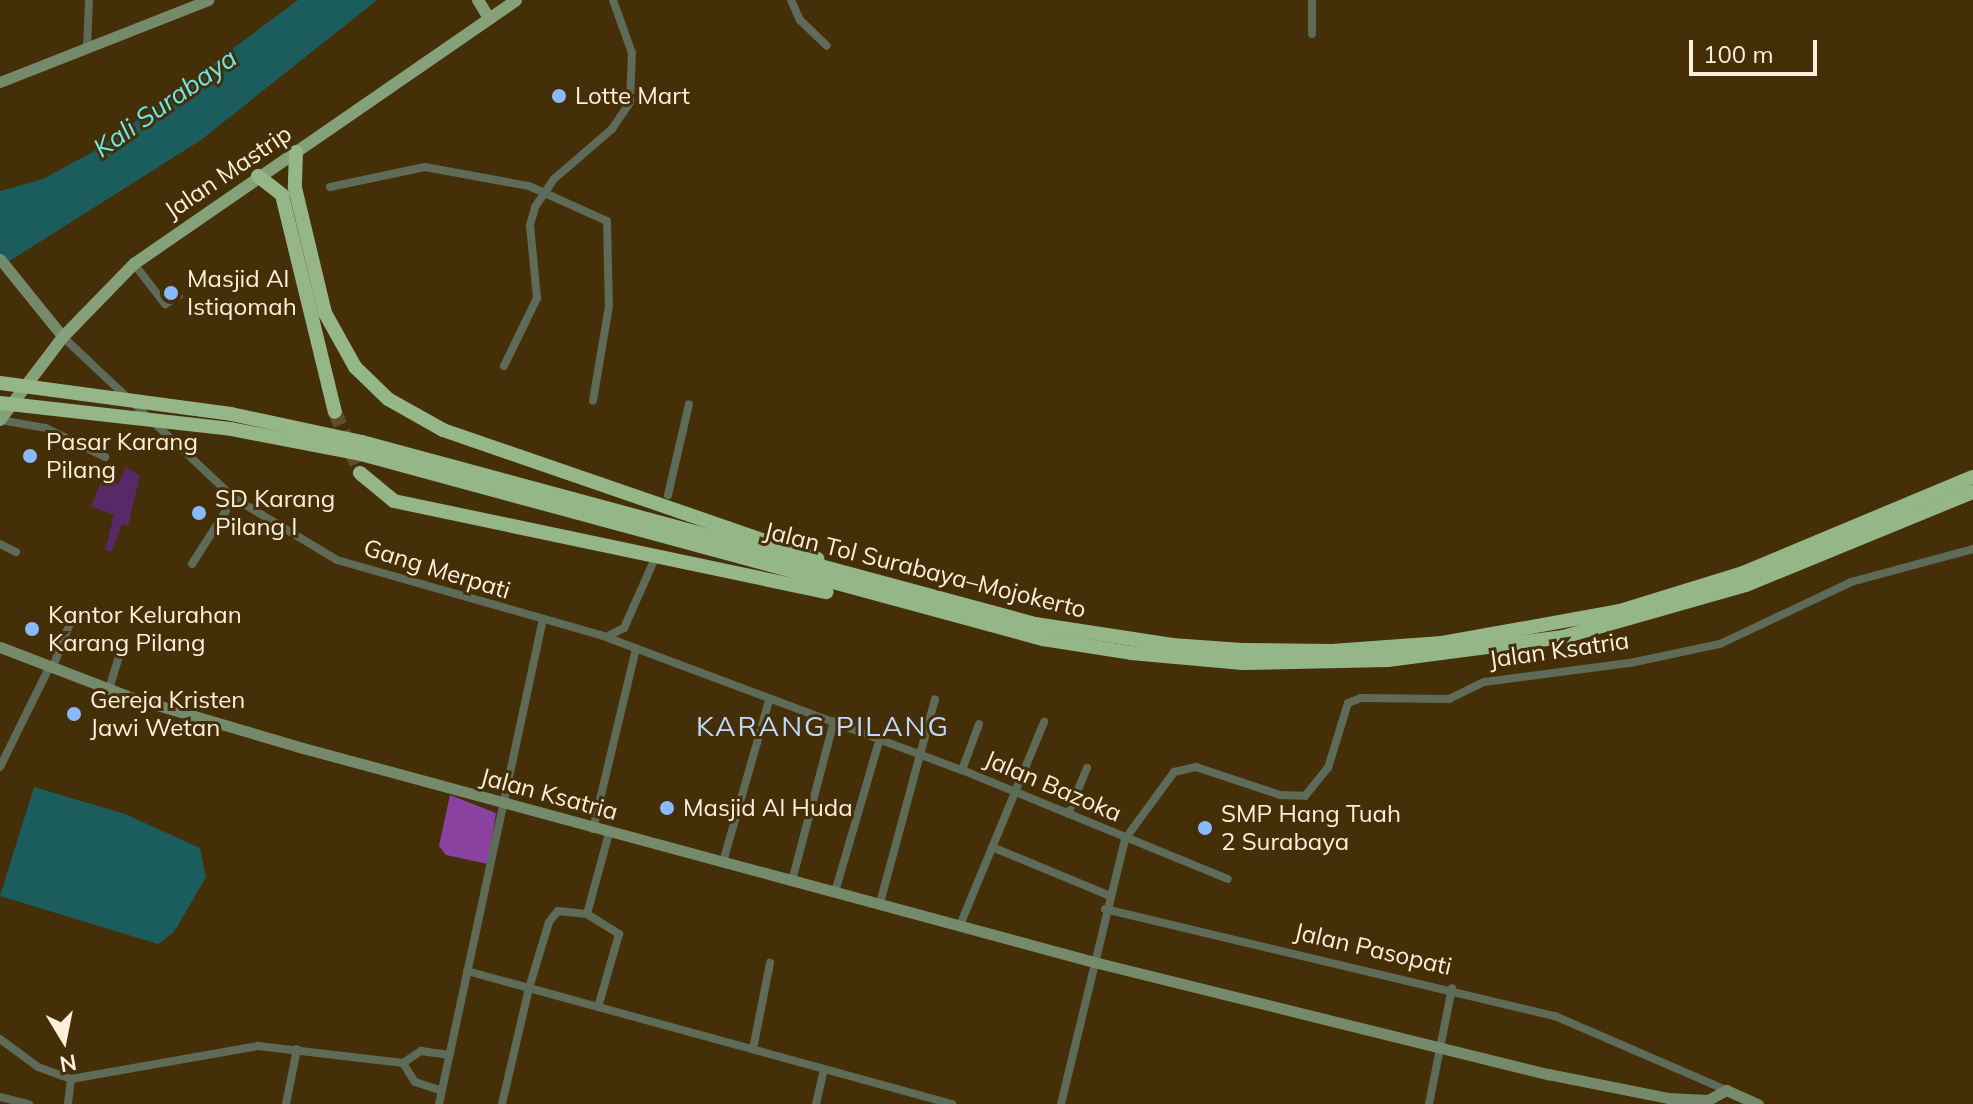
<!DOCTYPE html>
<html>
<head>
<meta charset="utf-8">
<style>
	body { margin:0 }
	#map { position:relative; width:1973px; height:1104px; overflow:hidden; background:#442f08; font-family:Mulish,sans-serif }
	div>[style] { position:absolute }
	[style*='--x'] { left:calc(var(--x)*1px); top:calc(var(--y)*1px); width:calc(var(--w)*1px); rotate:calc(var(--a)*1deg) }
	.green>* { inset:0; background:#572967 }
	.forest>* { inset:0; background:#8942a0 }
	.water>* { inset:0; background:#1b5c5d }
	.highway-tunnel>* { height:14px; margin-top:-7px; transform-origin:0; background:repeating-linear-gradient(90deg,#604c28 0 14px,transparent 0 21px) }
	.street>* { height:8px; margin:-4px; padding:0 4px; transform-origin:4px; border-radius:4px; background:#5d6b58 }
	.secondary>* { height:11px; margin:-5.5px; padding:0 5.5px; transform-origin:5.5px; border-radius:5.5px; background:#748a6b }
	.primary>* { height:12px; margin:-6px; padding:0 6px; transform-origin:6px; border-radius:6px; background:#85a17a }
	.highway>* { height:14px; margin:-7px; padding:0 7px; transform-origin:7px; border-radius:7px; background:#95b787 }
	.highway-bridge>* { height:14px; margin:-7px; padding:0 7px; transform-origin:7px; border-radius:7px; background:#95b787 }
	.dots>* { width:22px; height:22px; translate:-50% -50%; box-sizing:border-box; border:4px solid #442f08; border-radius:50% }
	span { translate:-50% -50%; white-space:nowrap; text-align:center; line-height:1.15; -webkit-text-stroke:6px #442f08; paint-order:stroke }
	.poi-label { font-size:24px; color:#fdefdb }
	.left { translate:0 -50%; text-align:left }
	.street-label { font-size:24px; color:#fdefdb }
	.water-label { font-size:26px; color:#69e9eb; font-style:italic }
	.quarter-label { font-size:28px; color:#bed9ff; letter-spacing:2px }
	.north { position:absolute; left:24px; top:1000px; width:80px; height:80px; -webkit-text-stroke:6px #442f08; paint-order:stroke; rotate:170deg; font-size:22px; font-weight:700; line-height:32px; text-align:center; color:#fdefdb }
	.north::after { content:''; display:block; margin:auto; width:28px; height:36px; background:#fdefdb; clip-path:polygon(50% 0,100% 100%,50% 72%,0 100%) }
	.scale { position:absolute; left:1689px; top:40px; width:128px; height:36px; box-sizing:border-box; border:4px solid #fdefdb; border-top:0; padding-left:10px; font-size:24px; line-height:28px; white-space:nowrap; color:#fdefdb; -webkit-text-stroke:6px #442f08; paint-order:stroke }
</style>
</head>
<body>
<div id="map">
	<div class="green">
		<i style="clip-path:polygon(126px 467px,140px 476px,128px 526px,122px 524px,112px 552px,105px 550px,114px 515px,91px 506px,106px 470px,118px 484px)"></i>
	</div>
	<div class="forest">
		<i style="clip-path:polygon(450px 795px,496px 813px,488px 864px,446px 855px,439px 846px)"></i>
	</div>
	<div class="water">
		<i style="clip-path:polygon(298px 0,377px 0,201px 140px,0 267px,0 191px,43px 179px,98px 149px)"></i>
		<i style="clip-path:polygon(34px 787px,125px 814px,200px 848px,206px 877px,174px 932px,158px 944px,0 896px)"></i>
	</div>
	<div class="highway-tunnel">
		<i style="--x:335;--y:412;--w:66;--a:67.7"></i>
	</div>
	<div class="street">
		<i style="--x:791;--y:0;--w:22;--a:66"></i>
		<i style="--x:800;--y:20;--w:37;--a:44"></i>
		<i style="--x:1312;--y:0;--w:34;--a:90"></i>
		<i style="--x:87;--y:48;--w:48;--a:-87.6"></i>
		<i style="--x:330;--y:187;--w:97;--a:-11.9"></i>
		<i style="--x:425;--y:167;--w:106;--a:10.4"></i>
		<i style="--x:529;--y:186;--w:85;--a:24.2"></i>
		<i style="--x:607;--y:221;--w:85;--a:88.7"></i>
		<i style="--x:609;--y:306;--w:96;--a:99.6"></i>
		<i style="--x:134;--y:264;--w:51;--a:52.2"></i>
		<i style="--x:165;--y:304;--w:16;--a:-30"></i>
		<i style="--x:63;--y:337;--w:235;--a:43.3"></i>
		<i style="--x:234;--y:498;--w:120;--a:31"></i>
		<i style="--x:337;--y:560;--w:277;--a:15.9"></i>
		<i style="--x:603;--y:636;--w:383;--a:20.5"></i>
		<i style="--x:962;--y:770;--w:287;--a:22.3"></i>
		<i style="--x:504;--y:366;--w:76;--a:-64.1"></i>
		<i style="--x:537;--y:298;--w:73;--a:-95.5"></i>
		<i style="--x:530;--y:225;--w:19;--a:-74"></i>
		<i style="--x:535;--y:207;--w:34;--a:-56"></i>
		<i style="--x:554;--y:179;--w:77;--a:-40.8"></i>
		<i style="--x:612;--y:129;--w:32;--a:-56"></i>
		<i style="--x:630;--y:102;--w:49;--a:-87.7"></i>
		<i style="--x:632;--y:53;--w:56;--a:-109.7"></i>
		<i style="--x:0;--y:420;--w:47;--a:9.9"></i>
		<i style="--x:46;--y:428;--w:66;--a:26.2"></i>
		<i style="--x:668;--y:495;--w:93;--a:-77"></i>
		<i style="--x:0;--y:544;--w:18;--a:27"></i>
		<i style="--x:192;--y:564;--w:78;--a:-57.5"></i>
		<i style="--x:608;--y:636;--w:18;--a:-27"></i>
		<i style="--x:624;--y:628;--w:71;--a:-66"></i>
		<i style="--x:52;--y:669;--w:55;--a:-68.6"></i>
		<i style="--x:109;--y:689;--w:34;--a:-73"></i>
		<i style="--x:0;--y:767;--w:110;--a:-63.7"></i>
		<i style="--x:962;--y:770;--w:49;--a:-69.7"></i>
		<i style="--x:1068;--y:814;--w:50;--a:-67.6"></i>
		<i style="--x:593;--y:829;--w:186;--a:-76.6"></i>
		<i style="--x:992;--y:847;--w:126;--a:22.5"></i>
		<i style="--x:723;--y:862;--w:168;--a:-74.1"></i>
		<i style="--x:792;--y:881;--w:165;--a:-75.3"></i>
		<i style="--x:835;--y:892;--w:160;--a:-73.7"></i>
		<i style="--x:880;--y:903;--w:211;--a:-74.9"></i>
		<i style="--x:1105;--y:909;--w:463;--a:13.4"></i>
		<i style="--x:1555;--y:1016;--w:186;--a:23.4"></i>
		<i style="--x:587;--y:914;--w:84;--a:-74.8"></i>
		<i style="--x:960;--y:925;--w:220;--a:-67.5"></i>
		<i style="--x:467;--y:971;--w:503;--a:15.34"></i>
		<i style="--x:0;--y:1039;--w:47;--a:36.4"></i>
		<i style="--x:38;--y:1067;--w:35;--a:20"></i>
		<i style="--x:71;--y:1079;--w:190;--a:-10"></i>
		<i style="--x:258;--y:1046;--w:146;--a:6.7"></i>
		<i style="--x:403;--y:1063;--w:22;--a:-34"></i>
		<i style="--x:421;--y:1051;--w:29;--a:8"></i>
		<i style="--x:753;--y:1049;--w:88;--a:-78.8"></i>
		<i style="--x:403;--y:1063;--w:22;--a:58"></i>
		<i style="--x:415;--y:1082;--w:28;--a:18"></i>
		<i style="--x:0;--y:1097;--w:30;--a:14"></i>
		<i style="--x:68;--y:1104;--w:25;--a:-83"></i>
		<i style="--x:286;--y:1104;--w:56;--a:-78.7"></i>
		<i style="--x:439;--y:1104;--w:493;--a:-77.9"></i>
		<i style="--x:502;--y:1104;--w:119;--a:-76.9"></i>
		<i style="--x:529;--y:988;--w:69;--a:-73.1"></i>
		<i style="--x:549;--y:922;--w:14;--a:-51"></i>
		<i style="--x:558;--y:911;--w:29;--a:6"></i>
		<i style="--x:587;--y:914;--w:38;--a:32"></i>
		<i style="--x:619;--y:934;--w:76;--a:106"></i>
		<i style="--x:816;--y:1104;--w:36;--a:-77"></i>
		<i style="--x:1061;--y:1104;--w:273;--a:-76.4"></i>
		<i style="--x:1125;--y:839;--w:83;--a:-53.8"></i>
		<i style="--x:1174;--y:772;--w:23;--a:-13"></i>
		<i style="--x:1196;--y:767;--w:89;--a:18.4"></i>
		<i style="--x:1280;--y:795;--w:25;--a:2"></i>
		<i style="--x:1305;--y:796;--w:36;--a:-51"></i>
		<i style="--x:1328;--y:768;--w:68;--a:-72.9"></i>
		<i style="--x:1348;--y:703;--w:14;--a:-21"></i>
		<i style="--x:1361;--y:698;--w:88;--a:0.7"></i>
		<i style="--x:1449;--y:699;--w:39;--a:-26"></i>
		<i style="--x:1484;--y:682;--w:152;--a:-7.5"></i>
		<i style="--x:1635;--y:662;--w:87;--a:-12"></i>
		<i style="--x:1720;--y:644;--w:145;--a:-25.3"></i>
		<i style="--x:1851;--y:582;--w:126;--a:-15.1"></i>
		<i style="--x:1429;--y:1104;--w:118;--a:-78.8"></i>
	</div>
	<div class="secondary">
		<i style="--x:0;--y:82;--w:224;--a:-21.5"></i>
		<i style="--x:0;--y:259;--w:100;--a:51.1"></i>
		<i style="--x:0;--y:647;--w:142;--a:21"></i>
		<i style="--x:133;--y:698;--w:177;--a:16.4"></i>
		<i style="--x:303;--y:748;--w:819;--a:15.14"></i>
		<i style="--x:1094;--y:962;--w:468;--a:13.9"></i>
		<i style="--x:1548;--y:1074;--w:122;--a:11.3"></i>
		<i style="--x:1668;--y:1098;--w:40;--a:2.9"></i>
		<i style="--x:1708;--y:1100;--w:21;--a:-29"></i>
		<i style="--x:1726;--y:1090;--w:35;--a:24"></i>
	</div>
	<div class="primary">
		<i style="--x:478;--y:0;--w:21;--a:59"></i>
		<i style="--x:0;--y:420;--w:104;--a:-52.8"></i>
		<i style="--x:63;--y:337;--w:102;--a:-45.8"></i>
		<i style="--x:134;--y:264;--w:464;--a:-34.6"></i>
	</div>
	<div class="highway">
		<i style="--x:296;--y:152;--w:36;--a:92"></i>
		<i style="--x:295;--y:188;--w:129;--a:76.5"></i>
		<i style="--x:325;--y:313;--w:62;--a:60.9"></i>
		<i style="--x:355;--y:367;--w:46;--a:44.1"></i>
		<i style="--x:388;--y:399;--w:63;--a:29.4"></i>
		<i style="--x:443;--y:430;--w:396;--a:19"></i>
		<i style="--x:258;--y:176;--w:31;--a:38"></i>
		<i style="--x:282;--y:195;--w:223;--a:76.3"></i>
		<i style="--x:231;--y:414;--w:134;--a:12.1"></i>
		<i style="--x:362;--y:442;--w:697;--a:15.13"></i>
		<i style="--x:1035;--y:624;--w:139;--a:8.7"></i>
		<i style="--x:1172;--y:645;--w:70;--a:4.1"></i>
		<i style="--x:1242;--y:650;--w:90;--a:0.6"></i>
		<i style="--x:1332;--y:651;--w:110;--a:-4.2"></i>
		<i style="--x:1442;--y:643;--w:181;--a:-10.2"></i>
		<i style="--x:1620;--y:611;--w:129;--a:-17.2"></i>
		<i style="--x:1743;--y:573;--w:249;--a:-22.7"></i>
		<i style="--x:231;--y:429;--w:132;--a:10.9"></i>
		<i style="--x:361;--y:454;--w:707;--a:15.18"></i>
		<i style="--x:1043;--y:639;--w:89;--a:9"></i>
		<i style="--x:1131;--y:653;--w:112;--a:5.1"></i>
		<i style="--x:1243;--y:663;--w:145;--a:-1.2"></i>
		<i style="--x:1388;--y:660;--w:177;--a:-7.5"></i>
		<i style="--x:1563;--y:637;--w:190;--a:-15.9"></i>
		<i style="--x:1746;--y:585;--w:245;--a:-22.3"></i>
		<i style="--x:360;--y:473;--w:44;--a:39.5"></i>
		<i style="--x:394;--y:501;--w:442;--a:11.9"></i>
	</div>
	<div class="highway-bridge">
		<i style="--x:0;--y:383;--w:233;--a:7.6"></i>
		<i style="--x:0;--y:403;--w:232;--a:6.4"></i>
	</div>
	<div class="dots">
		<i style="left:559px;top:96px;background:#8abafc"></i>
		<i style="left:171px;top:293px;background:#8abafc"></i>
		<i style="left:30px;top:456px;background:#8abafc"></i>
		<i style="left:199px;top:513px;background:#8abafc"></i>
		<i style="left:32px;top:629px;background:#8abafc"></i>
		<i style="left:74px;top:714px;background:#8abafc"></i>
		<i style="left:667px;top:808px;background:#8abafc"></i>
		<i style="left:1205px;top:828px;background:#8abafc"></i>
	</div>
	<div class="poi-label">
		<span class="left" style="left:575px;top:96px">Lotte Mart</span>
		<span class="left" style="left:187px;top:293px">Masjid Al<br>Istiqomah</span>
		<span class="left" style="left:46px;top:456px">Pasar Karang<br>Pilang</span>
		<span class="left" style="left:215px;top:513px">SD Karang<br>Pilang I</span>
		<span class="left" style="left:48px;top:629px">Kantor Kelurahan<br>Karang Pilang</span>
		<span class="left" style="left:90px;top:714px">Gereja Kristen<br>Jawi Wetan</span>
		<span class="left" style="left:683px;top:808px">Masjid Al Huda</span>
		<span class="left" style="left:1221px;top:828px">SMP Hang Tuah<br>2 Surabaya</span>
	</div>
	<div class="street-label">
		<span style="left:228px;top:172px;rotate:-34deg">Jalan Mastrip</span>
		<span style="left:437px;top:569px;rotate:17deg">Gang Merpati</span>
		<span style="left:925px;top:570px;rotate:14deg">Jalan Tol Surabaya–Mojokerto</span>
		<span style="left:1559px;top:650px;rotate:-8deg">Jalan Ksatria</span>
		<span style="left:1053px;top:786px;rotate:23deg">Jalan Bazoka</span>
		<span style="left:549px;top:794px;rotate:15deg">Jalan Ksatria</span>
		<span style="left:1373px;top:949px;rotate:13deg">Jalan Pasopati</span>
	</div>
	<div class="water-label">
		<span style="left:165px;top:103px;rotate:-35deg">Kali Surabaya</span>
	</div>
	<div class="quarter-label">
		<span style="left:823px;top:726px">KARANG PILANG</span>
	</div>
	<div class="north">N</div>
	<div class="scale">100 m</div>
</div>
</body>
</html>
